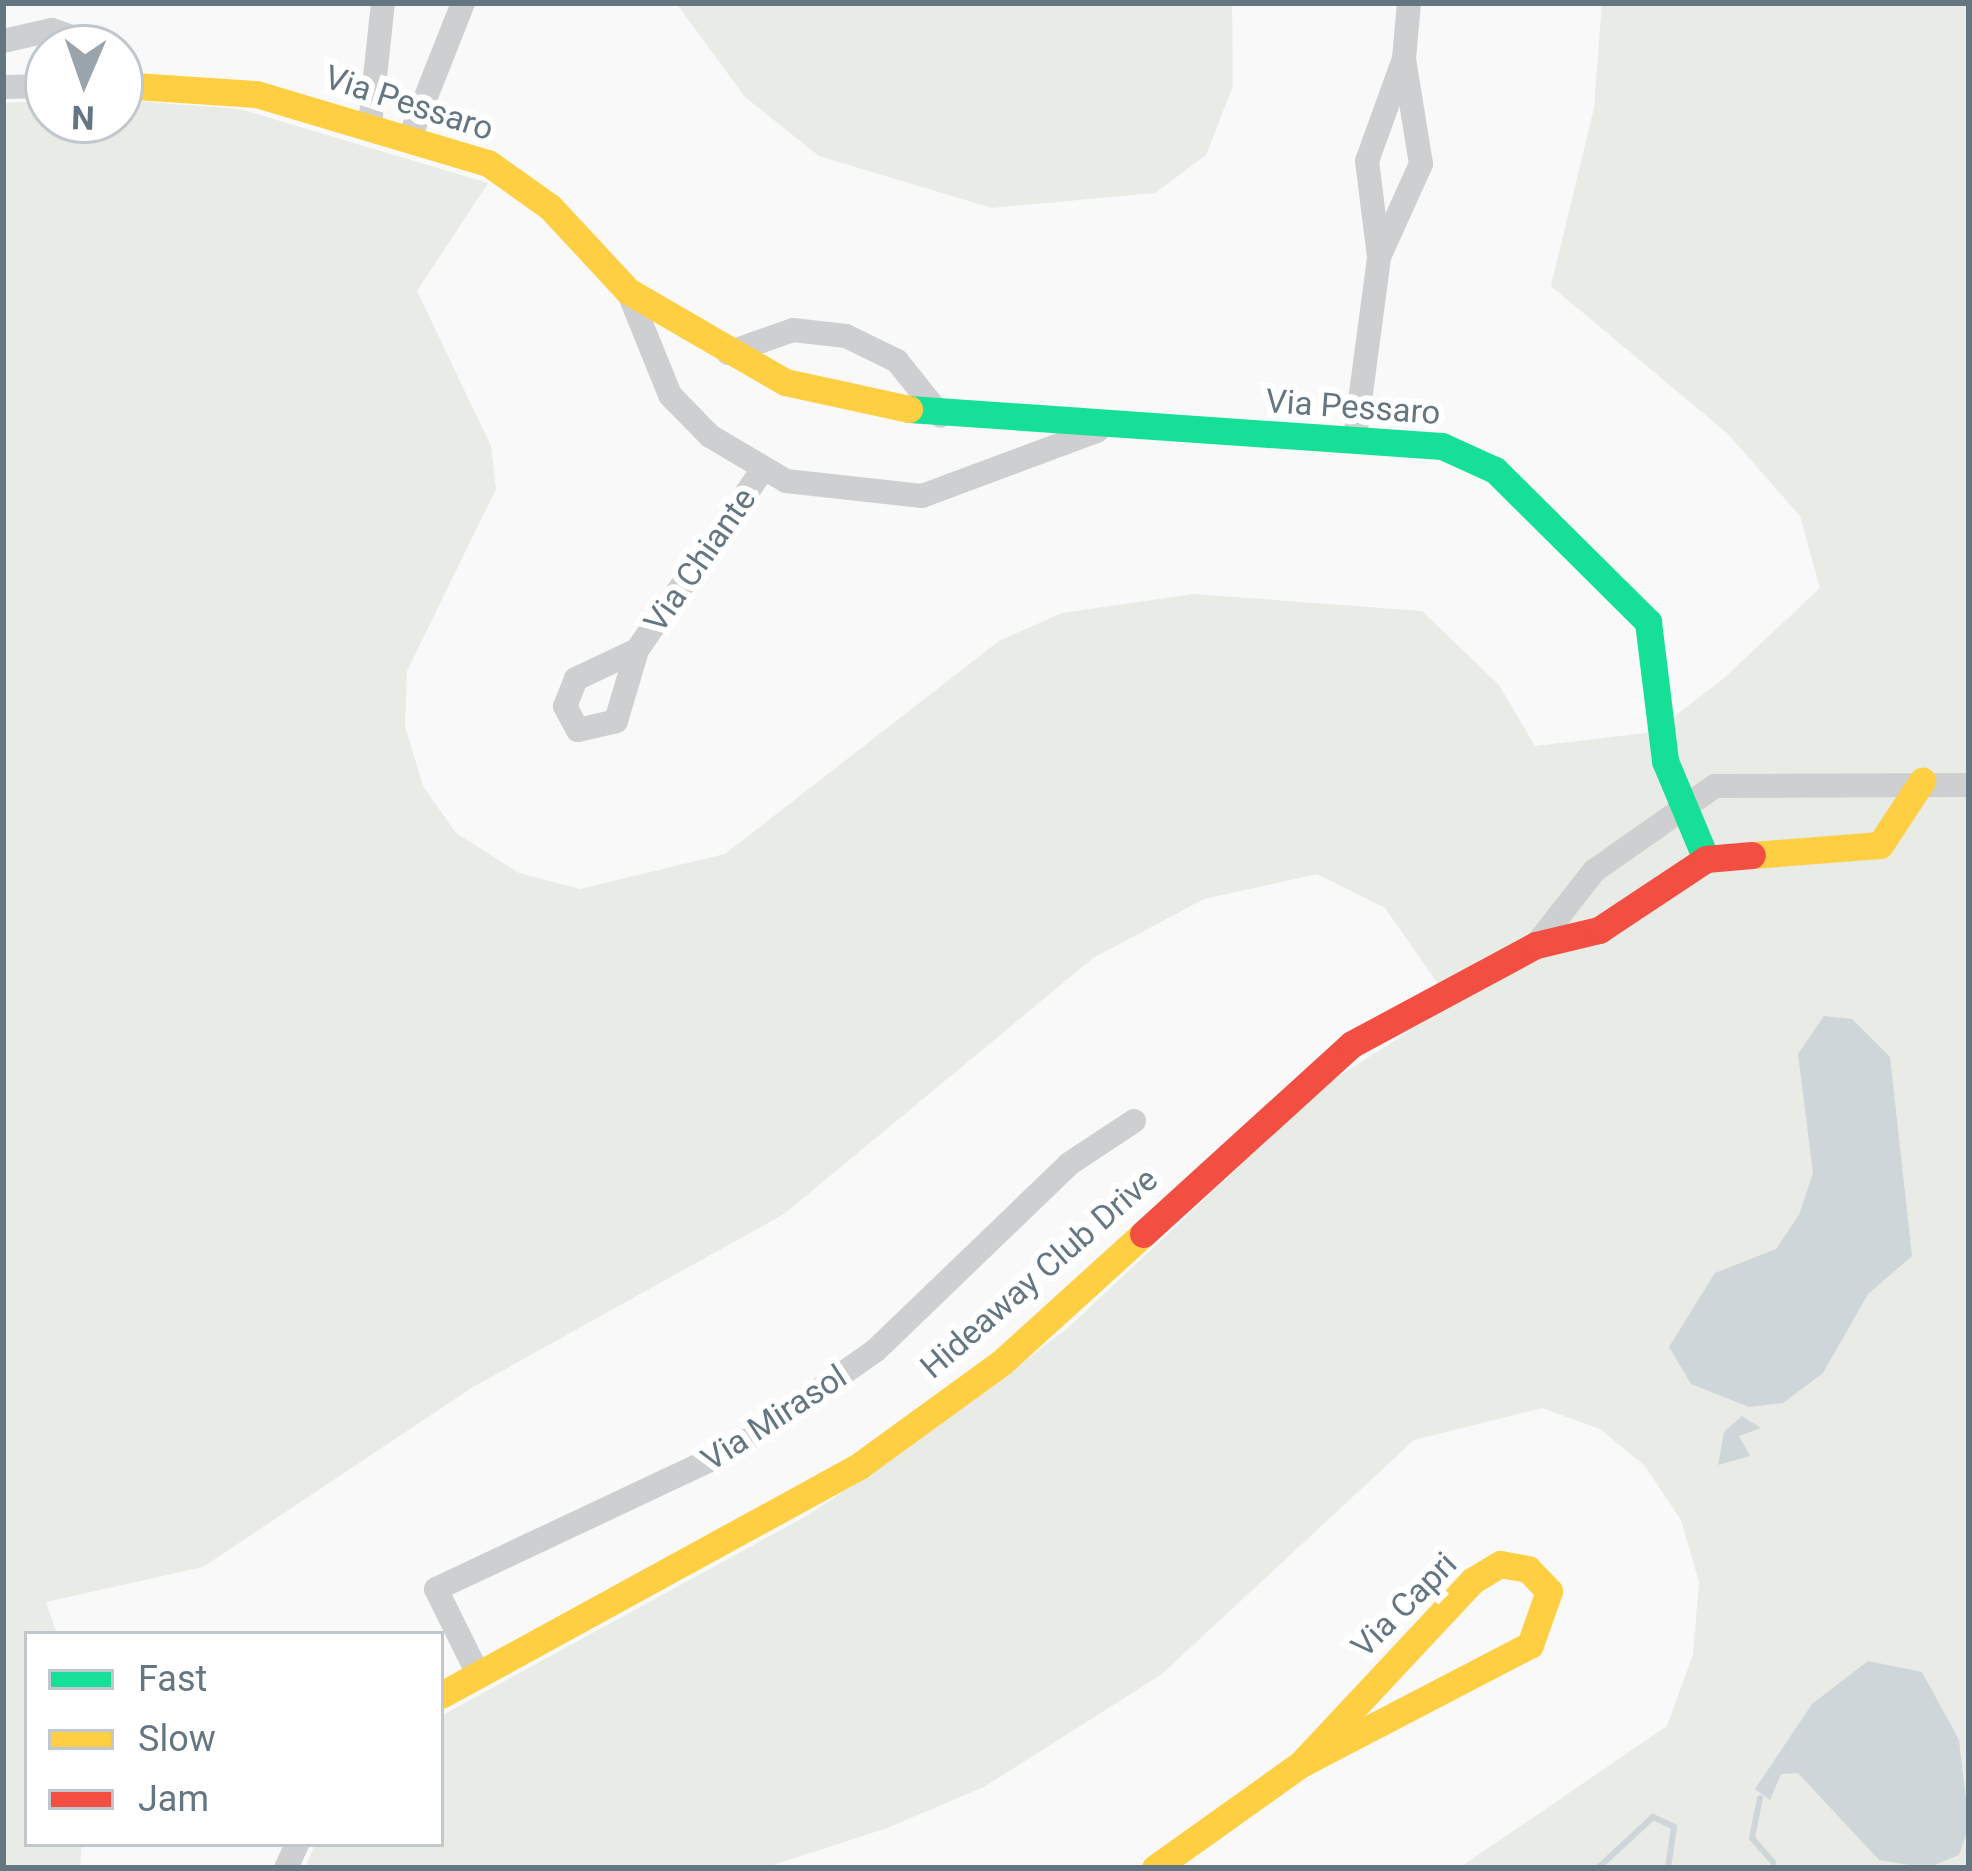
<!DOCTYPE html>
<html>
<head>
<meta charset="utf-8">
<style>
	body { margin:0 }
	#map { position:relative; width:1972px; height:1871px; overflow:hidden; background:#f9f9f9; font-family:Roboto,sans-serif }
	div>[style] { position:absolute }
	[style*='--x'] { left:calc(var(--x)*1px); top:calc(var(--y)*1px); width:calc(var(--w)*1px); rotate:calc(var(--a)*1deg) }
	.green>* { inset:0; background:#e8ebe6 }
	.water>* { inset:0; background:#ced6d9 }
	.stream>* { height:6px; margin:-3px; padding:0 3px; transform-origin:3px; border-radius:3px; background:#ced6d9 }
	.street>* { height:24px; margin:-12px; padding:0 12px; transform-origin:12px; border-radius:12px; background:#cecfd0 }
	.fast>* { height:27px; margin:-13.5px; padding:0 13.5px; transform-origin:13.5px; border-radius:13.5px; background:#16e098 }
	.slow>* { height:27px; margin:-13.5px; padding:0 13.5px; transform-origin:13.5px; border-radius:13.5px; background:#ffcf43 }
	.jam>* { height:27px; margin:-13.5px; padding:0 13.5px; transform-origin:13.5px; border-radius:13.5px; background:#f24e42 }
	span { translate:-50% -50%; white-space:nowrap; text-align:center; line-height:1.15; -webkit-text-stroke:12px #fff; paint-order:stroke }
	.street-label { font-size:33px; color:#657683 }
	.frame { position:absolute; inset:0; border:6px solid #657683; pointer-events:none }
	.legend { position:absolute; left:24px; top:1631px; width:420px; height:216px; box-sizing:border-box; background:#fff; border:3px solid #c1c8cd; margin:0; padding:15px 21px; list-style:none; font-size:36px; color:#657683 }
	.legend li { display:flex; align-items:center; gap:24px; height:60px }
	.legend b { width:60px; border:3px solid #c1c8cd }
	.north { position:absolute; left:24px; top:24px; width:120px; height:120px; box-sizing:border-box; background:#fff; border:3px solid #c1c8cd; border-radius:50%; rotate:182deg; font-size:33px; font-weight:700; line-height:48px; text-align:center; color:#657683 }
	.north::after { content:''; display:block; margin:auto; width:42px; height:54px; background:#99a4ac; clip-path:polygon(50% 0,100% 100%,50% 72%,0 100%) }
</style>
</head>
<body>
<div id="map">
	<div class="green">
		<i style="clip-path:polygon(676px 3px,1232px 3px,1233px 86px,1206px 155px,1155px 193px,992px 208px,819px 156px,745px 97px)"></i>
		<i style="clip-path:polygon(1602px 3px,1967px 3px,1969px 1868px,1459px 1868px,1667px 1726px,1693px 1655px,1699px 1582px,1681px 1520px,1645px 1466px,1600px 1429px,1542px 1408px,1414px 1440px,1162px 1674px,984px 1787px,887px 1828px,764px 1868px,305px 1868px,315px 1844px,441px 1844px,441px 1716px,810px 1514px,933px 1430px,1069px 1327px,1328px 1083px,1452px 1004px,1385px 908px,1317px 874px,1204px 899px,1093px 958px,784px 1214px,473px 1387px,203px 1567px,46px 1602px,57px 1634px,27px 1634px,27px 1844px,82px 1844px,80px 1868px,3px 1868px,3px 103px,48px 101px,48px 120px,120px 120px,120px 100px,240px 109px,488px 183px,417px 291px,491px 446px,496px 489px,407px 671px,405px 726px,423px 786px,456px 833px,519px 873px,580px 889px,725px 854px,999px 641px,1062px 613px,1194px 594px,1422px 611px,1499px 685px,1535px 746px,1654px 732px,1723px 679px,1820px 588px,1800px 516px,1727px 433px,1551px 286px,1594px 108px)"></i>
	</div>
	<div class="water">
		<i style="clip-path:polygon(1824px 1016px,1852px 1019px,1890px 1057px,1912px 1256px,1868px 1294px,1823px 1373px,1783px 1403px,1749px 1407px,1691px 1384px,1669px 1347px,1715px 1273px,1776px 1249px,1799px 1215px,1813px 1173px,1798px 1054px)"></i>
		<i style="clip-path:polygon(1742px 1416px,1761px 1428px,1739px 1436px,1750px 1456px,1718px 1465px,1724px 1432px)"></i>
		<i style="clip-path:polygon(1868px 1661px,1922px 1672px,1959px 1740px,1969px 1826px,1959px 1855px,1927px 1868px,1879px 1860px,1798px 1773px,1781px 1774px,1770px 1800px,1755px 1789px,1812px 1704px)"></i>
	</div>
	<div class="stream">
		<i style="--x:1760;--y:1798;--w:41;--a:101.3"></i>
		<i style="--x:1752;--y:1838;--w:32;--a:49"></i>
		<i style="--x:1598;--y:1868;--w:75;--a:-42.8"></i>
		<i style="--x:1653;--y:1817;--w:23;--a:25"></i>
		<i style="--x:1674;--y:1827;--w:41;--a:98.3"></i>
	</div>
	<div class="street">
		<i style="--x:3;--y:41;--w:50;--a:-12.7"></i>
		<i style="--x:52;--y:30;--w:56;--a:18.8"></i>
		<i style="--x:3;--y:87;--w:45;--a:-1.3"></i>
		<i style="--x:370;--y:124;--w:122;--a:-83.9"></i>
		<i style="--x:410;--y:137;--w:144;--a:-68.4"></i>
		<i style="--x:1379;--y:257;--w:102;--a:-65.7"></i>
		<i style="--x:1421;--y:164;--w:106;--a:-99.2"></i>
		<i style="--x:628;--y:291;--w:112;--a:68"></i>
		<i style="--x:670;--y:395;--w:57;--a:45.7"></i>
		<i style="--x:710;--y:436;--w:88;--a:30.6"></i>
		<i style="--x:786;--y:481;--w:137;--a:6.3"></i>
		<i style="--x:922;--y:496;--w:187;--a:-20.4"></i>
		<i style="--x:728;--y:353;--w:69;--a:-19.5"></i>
		<i style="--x:793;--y:330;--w:53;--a:6.5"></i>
		<i style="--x:846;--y:336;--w:57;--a:26.1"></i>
		<i style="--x:897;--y:361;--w:70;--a:51.3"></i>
		<i style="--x:1355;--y:438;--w:183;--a:-82.4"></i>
		<i style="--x:1379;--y:257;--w:97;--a:-97.1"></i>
		<i style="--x:1367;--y:161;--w:109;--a:-70.1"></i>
		<i style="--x:1404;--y:59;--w:56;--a:-84.9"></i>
		<i style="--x:637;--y:650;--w:68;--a:154.6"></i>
		<i style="--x:576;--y:679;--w:29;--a:112"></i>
		<i style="--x:565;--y:706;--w:27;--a:62"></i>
		<i style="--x:578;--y:730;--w:39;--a:-13"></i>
		<i style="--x:616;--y:721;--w:74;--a:-73.5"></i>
		<i style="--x:637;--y:650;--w:218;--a:-55.1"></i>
		<i style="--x:1536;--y:945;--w:94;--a:-51.9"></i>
		<i style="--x:1594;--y:871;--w:148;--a:-35.1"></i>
		<i style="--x:1715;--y:786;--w:254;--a:-0.2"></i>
		<i style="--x:476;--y:1670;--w:90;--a:-116.3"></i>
		<i style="--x:436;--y:1589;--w:336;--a:-25.2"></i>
		<i style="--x:740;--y:1446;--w:166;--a:-35.2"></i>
		<i style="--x:876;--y:1350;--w:268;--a:-43.9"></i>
		<i style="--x:1069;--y:1164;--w:78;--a:-33.5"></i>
		<i style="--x:286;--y:1868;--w:26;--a:-65"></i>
	</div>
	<div class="fast">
		<i style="--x:909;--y:409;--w:534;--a:3.97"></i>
		<i style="--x:1442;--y:446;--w:58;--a:24.4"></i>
		<i style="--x:1495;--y:470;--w:216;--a:44.8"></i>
		<i style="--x:1648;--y:622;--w:140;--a:83"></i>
		<i style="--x:1665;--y:761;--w:106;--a:67.3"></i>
	</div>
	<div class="slow">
		<i style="--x:120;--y:85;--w:136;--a:3.8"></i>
		<i style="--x:256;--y:94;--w:242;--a:16.6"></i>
		<i style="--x:488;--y:163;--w:76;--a:35.4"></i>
		<i style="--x:550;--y:207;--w:115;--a:47.1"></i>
		<i style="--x:628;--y:291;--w:181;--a:30.1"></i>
		<i style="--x:785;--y:382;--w:127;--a:12.3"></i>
		<i style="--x:1752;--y:855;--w:128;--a:-4.5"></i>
		<i style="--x:1880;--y:845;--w:77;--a:-56.7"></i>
		<i style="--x:441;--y:1695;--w:477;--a:-28.7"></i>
		<i style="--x:859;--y:1466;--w:177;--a:-36"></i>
		<i style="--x:1002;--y:1362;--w:190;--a:-42.2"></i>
		<i style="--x:1155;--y:1868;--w:179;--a:-35.5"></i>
		<i style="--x:1301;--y:1764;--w:258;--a:-27.5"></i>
		<i style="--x:1530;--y:1645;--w:57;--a:-70.6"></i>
		<i style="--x:1549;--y:1591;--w:30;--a:-134"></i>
		<i style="--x:1528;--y:1569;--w:28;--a:-170"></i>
		<i style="--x:1500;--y:1564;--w:31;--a:149"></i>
		<i style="--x:1473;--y:1580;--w:252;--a:133.1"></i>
	</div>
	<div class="jam">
		<i style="--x:1143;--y:1234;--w:282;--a:-42.3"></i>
		<i style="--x:1352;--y:1044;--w:209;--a:-28.3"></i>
		<i style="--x:1536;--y:945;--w:65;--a:-13.4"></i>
		<i style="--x:1599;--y:930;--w:128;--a:-33.6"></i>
		<i style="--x:1706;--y:859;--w:46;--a:-5"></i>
	</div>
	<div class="street-label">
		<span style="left:409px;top:103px;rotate:18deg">Via Pessaro</span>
		<span style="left:1353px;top:407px;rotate:4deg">Via Pessaro</span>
		<span style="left:700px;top:560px;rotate:-55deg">Via Chiante</span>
		<span style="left:1039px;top:1273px;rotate:-41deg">Hideaway Club Drive</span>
		<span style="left:774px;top:1418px;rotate:-33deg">Via Mirasol</span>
		<span style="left:1404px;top:1605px;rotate:-45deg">Via Capri</span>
	</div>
	<div class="frame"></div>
	<ul class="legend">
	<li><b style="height:15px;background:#16e098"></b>Fast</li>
	<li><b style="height:15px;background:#ffcf43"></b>Slow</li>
	<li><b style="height:15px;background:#f24e42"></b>Jam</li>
	</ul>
	<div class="north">N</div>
</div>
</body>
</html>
